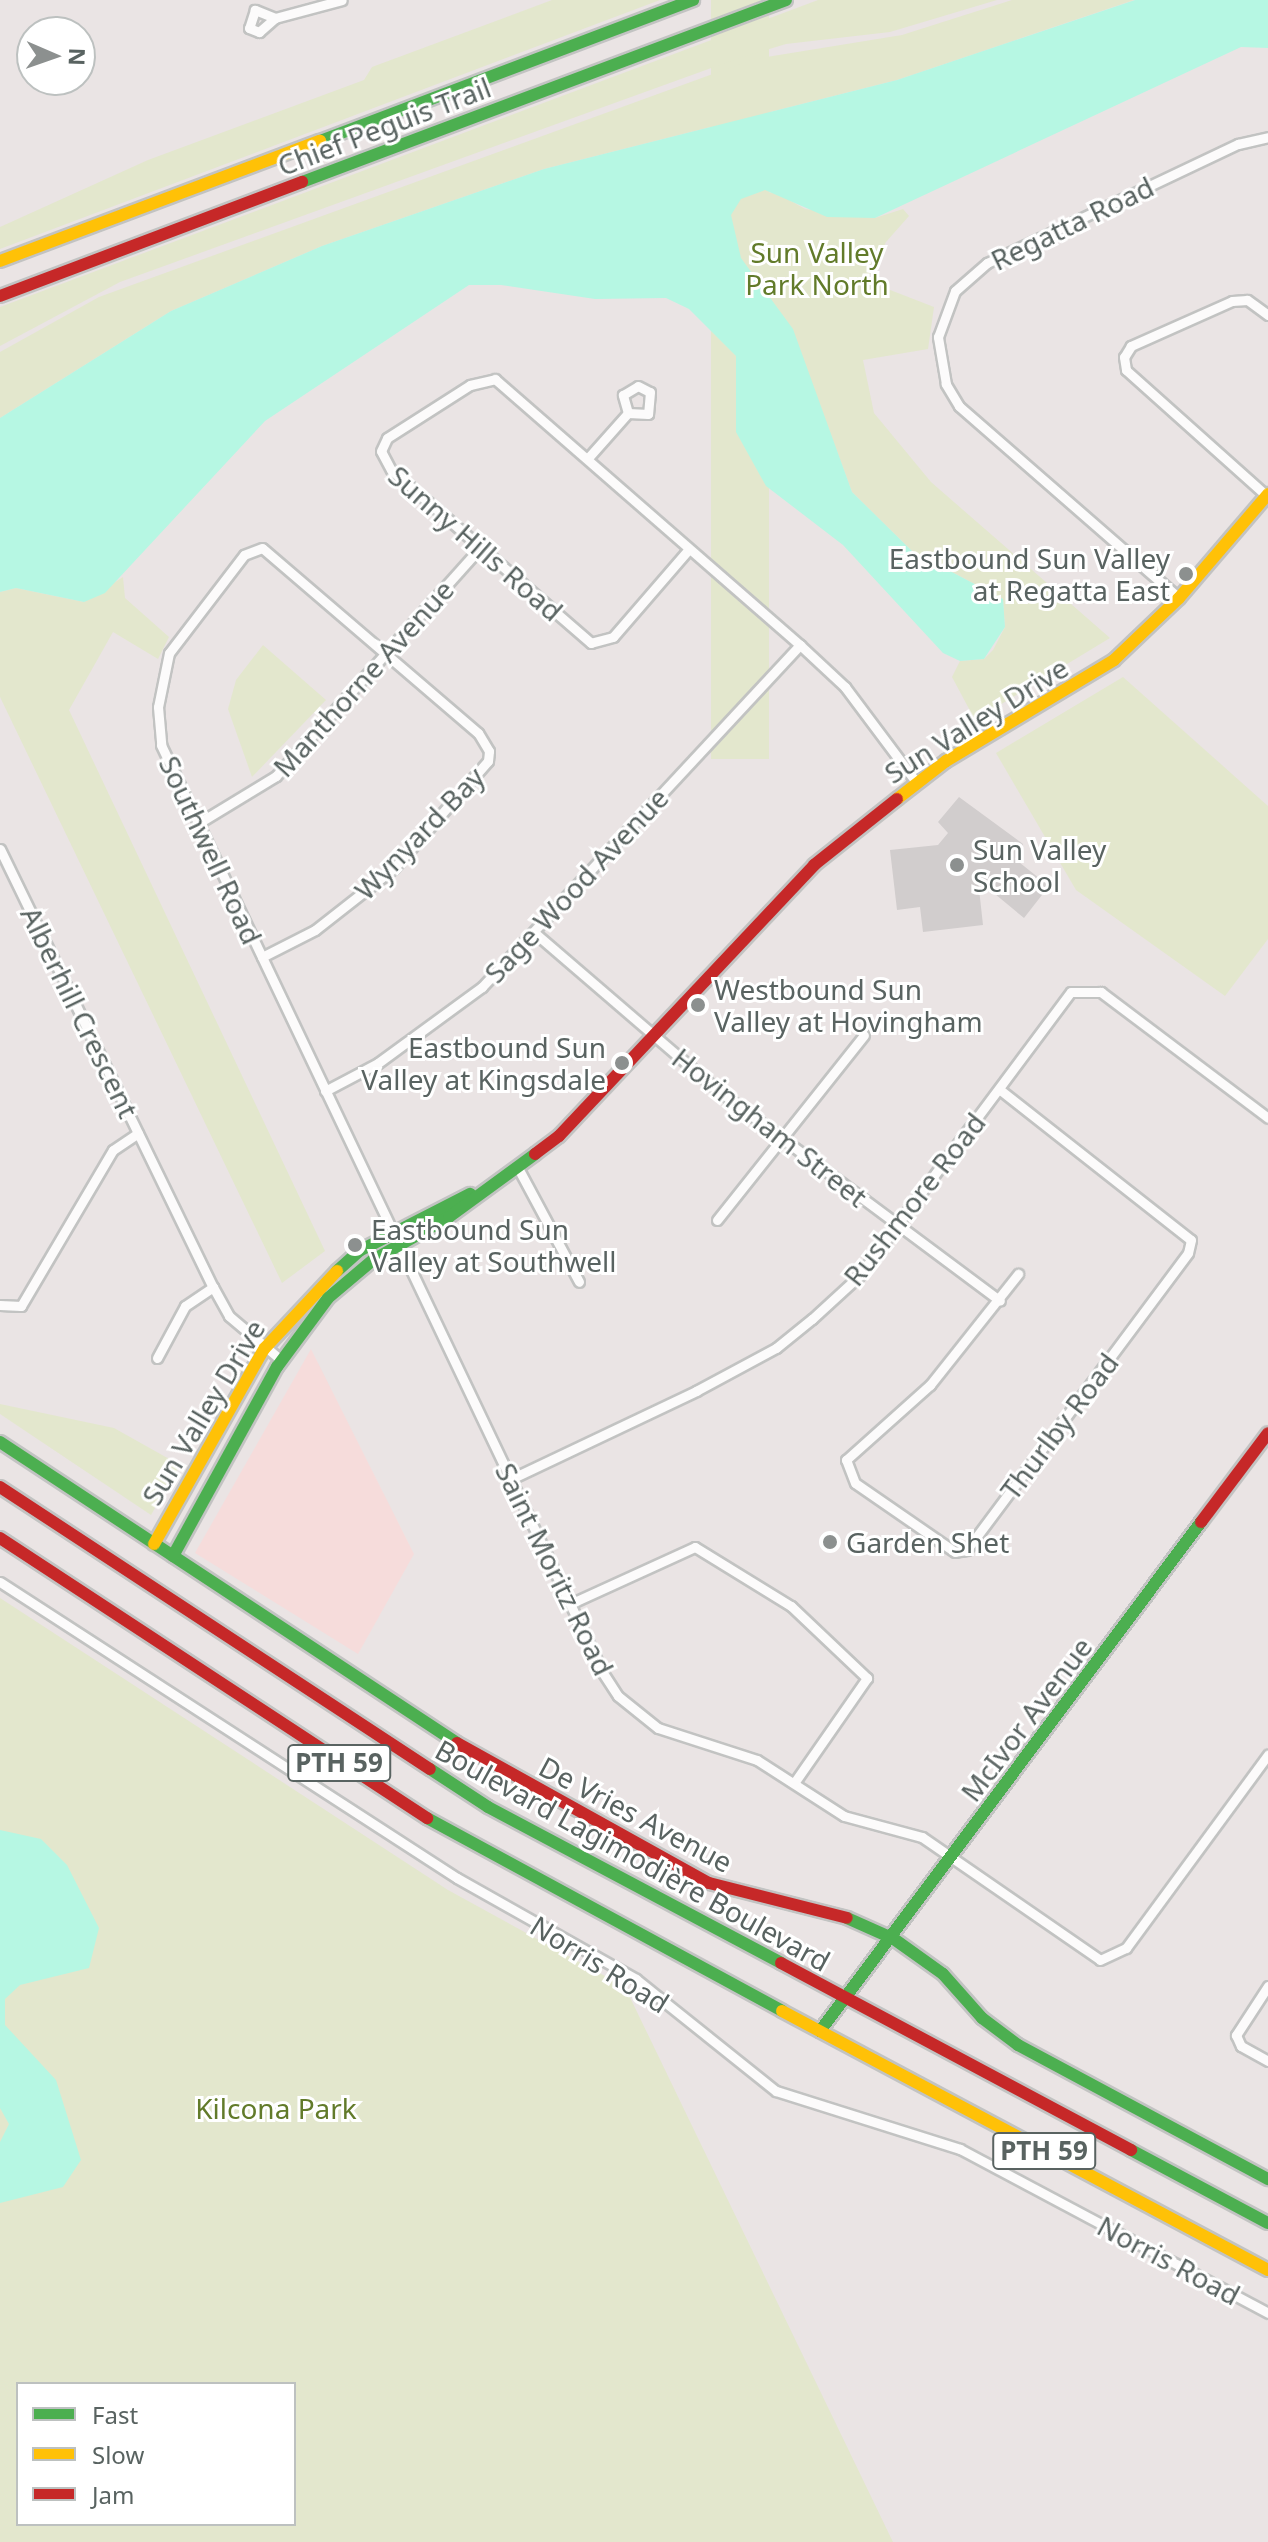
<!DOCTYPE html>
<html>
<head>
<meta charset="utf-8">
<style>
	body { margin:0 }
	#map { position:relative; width:1268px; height:2542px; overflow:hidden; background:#eae4e4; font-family:"Noto Sans",sans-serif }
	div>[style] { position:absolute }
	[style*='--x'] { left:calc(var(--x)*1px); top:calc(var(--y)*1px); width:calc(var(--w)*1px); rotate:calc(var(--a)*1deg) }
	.commercial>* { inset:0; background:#f6dcdb }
	.green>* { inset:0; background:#e3e7cd; transform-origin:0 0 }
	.water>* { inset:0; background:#b6f7e3 }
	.building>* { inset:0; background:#d1cdcd }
	.roads { filter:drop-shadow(2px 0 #c2c3c2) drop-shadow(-2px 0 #c2c3c2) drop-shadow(0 2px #c2c3c2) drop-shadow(0 -2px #c2c3c2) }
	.street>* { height:9px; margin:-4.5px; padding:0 4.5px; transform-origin:4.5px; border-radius:4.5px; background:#fcfbfb }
	.fast>* { height:12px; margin:-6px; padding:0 6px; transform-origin:6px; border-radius:6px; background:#4caf50 }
	.slow>* { height:12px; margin:-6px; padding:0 6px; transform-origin:6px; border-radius:6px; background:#ffc107 }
	.jam>* { height:12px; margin:-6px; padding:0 6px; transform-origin:6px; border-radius:6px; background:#c62828 }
	.dots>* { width:22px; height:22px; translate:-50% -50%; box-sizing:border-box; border:4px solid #fff; border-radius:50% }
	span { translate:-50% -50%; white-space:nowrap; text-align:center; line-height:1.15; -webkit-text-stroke:6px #fff; paint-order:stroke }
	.shield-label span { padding:2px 6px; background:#fff; border:2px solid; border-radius:6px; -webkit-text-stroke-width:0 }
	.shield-label { font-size:26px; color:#596361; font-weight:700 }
	.street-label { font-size:28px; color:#596361 }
	.park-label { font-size:28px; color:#627b2a }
	.poi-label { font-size:28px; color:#596361 }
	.right { translate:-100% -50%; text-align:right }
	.left { translate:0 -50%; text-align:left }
	.legend { position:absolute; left:16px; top:2382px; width:280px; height:144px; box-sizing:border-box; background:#fff; border:2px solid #bdc1c0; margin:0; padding:10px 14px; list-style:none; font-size:24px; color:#596361 }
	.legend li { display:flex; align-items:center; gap:16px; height:40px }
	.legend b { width:40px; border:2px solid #bdc1c0 }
	.north { position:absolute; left:16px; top:16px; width:80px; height:80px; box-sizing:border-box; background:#fff; border:2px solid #bdc1c0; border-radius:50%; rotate:92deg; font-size:22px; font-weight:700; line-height:32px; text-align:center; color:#596361 }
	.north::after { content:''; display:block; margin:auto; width:28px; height:36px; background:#8c908f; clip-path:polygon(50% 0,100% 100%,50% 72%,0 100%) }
</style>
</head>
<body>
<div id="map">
	<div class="commercial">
		<i style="clip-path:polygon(311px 1349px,414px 1554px,358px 1654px,195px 1553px)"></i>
	</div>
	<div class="green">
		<i style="clip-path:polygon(552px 0,660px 0,0 249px,0 227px,148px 160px,364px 80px,372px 67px)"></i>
		<i style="left:711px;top:0;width:58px;height:759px"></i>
		<i style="clip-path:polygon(818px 0,997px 0,890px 32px,786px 44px,739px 58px,120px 282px,0 346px,0 307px)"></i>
		<i style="clip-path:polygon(1012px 0,1134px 0,897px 80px,544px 169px,322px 246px,171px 311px,0 418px,0 352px,99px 297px,754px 59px,902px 35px)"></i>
		<i style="clip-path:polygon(752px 191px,777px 193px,805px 209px,875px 218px,903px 209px,909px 216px,886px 242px,867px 281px,934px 307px,928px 349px,863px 360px,874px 413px,931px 482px,1110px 638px,975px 720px,952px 677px,960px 661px,984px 659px,993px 650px,1005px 627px,1003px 599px,912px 551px,852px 492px,816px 395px,733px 241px,731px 214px)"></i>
		<i style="clip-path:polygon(123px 577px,125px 598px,169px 637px,158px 659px,113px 632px,69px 710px,325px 1251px,282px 1283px,0 697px,0 592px,16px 588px,84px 602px)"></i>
		<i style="clip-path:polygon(263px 645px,326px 700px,252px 777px,228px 709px,236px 680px)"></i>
		<i style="clip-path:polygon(1123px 677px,1268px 806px,1268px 939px,1225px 996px,1076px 890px,996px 753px)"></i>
		<i style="clip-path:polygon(0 1404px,114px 1428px,180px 1465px,151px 1515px,0 1414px)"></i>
		<i style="clip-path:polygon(evenodd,0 1598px,448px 1890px,625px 1987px,893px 2542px,0 2542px,0 1598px,18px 2384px,294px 2384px,294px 2524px,18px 2524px,18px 2384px)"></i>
	</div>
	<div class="water">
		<i style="clip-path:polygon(1135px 0,1268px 0,1268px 48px,1241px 47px,875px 218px,827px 217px,765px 190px,741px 199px,731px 215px,741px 258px,793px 329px,852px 492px,912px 551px,1003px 599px,1005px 627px,984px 659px,960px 661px,943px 653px,843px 545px,766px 486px,736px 432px,736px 356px,689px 309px,666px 298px,595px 299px,501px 285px,469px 285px,265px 421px,105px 593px,84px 602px,16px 588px,0 592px,0 418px,171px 311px,322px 246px,544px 169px,897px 80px)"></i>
		<i style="clip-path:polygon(0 1830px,41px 1839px,67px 1865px,99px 1928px,89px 1968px,20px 1985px,5px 1999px,5px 2025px,56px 2080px,81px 2160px,63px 2187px,0 2203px,0 2142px,9px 2124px,0 2108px)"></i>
	</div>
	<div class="building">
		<i style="clip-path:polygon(959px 797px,1023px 844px,1015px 859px,1049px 886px,1024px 918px,978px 880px,983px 925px,923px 932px,920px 907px,897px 910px,890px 850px,938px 845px,948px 833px,938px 822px)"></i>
	</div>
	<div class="roads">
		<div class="street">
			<i style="--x:275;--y:18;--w:22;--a:-158"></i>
			<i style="--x:255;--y:10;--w:19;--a:108"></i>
			<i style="--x:249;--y:28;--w:11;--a:22"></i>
			<i style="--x:259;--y:32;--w:21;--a:-41"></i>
			<i style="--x:275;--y:18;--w:69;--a:-15"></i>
			<i style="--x:1268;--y:315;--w:26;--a:-144"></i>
			<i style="--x:1247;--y:300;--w:15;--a:176"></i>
			<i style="--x:1232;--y:301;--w:111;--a:156"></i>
			<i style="--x:1131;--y:346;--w:13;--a:122"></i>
			<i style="--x:1124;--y:357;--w:13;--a:81"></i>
			<i style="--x:1126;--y:370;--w:191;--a:41.8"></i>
			<i style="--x:588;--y:458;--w:60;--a:-48.4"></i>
			<i style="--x:628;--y:413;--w:19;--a:-106"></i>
			<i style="--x:623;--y:395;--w:17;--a:-31"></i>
			<i style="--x:638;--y:386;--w:13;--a:27"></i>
			<i style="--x:650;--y:392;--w:22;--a:95"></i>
			<i style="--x:648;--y:414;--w:20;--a:-177"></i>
			<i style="--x:689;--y:549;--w:116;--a:130.8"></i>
			<i style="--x:613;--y:637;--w:23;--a:165"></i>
			<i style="--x:591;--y:643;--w:264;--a:-139.1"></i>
			<i style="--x:391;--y:470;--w:21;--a:-118"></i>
			<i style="--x:381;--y:451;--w:14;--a:-65"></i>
			<i style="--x:387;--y:438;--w:98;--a:-32.6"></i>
			<i style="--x:470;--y:385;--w:26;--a:-13"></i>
			<i style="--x:495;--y:379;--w:405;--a:41.1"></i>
			<i style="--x:800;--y:645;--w:62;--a:43"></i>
			<i style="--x:845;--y:687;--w:119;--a:53.2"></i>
			<i style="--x:1179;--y:598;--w:292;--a:-138.9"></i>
			<i style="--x:959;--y:406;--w:26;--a:-121"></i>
			<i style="--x:946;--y:384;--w:48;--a:-99.7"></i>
			<i style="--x:938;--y:337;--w:49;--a:-69.7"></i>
			<i style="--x:955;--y:291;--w:43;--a:-41.2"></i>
			<i style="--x:987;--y:263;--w:278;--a:-25.4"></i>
			<i style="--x:1238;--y:144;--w:31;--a:-13"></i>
			<i style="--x:197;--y:824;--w:92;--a:-31.3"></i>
			<i style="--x:276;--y:776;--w:307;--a:-48.2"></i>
			<i style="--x:0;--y:849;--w:487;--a:64.1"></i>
			<i style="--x:213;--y:1287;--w:33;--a:61"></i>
			<i style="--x:229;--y:1316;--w:68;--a:40.2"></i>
			<i style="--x:535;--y:933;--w:244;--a:40.7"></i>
			<i style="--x:720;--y:1092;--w:349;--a:36.7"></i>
			<i style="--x:262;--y:957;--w:59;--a:-27"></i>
			<i style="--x:315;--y:930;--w:100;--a:-38.1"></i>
			<i style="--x:394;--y:868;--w:142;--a:-48.7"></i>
			<i style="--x:488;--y:761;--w:10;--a:-84"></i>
			<i style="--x:489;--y:751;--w:21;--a:-121"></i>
			<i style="--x:478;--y:733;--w:284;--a:-139.4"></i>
			<i style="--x:262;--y:548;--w:19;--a:159"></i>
			<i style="--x:244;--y:555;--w:123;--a:127.4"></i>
			<i style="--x:169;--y:653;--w:55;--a:101.5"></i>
			<i style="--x:158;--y:707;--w:38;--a:85"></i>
			<i style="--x:161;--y:745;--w:1028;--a:64.53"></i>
			<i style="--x:603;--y:1673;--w:27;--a:57"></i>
			<i style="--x:618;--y:1696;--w:51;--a:38.7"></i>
			<i style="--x:658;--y:1728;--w:104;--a:17.9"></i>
			<i style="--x:757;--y:1760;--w:103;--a:32.8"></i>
			<i style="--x:844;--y:1816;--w:81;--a:15.1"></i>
			<i style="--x:922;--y:1837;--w:216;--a:34.6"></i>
			<i style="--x:1100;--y:1960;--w:29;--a:-25"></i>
			<i style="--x:1126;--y:1948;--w:240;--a:-53.7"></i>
			<i style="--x:999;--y:1089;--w:244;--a:38.2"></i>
			<i style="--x:1191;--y:1240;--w:13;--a:103"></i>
			<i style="--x:1188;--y:1253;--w:370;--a:126.7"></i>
			<i style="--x:967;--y:1550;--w:12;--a:171"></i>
			<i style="--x:955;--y:1552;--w:121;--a:-145.4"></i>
			<i style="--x:855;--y:1483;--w:25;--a:-111"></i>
			<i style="--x:846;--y:1460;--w:113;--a:-41.8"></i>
			<i style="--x:930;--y:1385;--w:142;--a:-51.6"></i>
			<i style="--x:325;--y:1091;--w:60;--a:-27.8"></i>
			<i style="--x:378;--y:1063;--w:129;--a:-36.2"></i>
			<i style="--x:482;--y:987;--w:467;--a:-47.1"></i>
			<i style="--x:518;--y:1168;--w:129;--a:61.8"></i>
			<i style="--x:717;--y:1220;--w:236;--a:-51.5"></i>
			<i style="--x:0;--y:1305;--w:21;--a:3"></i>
			<i style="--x:21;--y:1306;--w:181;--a:-59.5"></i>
			<i style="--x:113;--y:1150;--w:30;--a:-34"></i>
			<i style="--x:157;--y:1358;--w:59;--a:-61.7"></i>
			<i style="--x:185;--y:1306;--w:34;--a:-34"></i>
			<i style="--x:511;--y:1479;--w:205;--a:-25.4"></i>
			<i style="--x:696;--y:1391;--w:91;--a:-28.3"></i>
			<i style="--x:776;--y:1348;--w:46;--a:-38.9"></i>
			<i style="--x:812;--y:1319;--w:64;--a:-42.5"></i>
			<i style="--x:859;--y:1276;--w:354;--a:-53.3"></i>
			<i style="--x:1071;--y:992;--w:30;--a:0"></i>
			<i style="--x:1101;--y:992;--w:209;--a:37"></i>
			<i style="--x:0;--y:1582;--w:544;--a:32.93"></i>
			<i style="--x:457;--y:1878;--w:206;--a:29.4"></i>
			<i style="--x:636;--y:1979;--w:179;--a:38.7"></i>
			<i style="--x:776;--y:2091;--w:193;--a:17.5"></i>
			<i style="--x:960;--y:2149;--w:349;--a:28"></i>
			<i style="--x:572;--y:1603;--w:135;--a:-24.5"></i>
			<i style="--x:695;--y:1547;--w:113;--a:31.6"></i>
			<i style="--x:791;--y:1606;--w:105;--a:43.5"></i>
			<i style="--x:867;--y:1678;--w:128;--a:124.8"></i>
			<i style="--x:1268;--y:1986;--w:59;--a:123.1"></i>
			<i style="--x:1236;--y:2035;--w:12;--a:66"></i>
			<i style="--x:1241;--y:2046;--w:31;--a:29"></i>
		</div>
		<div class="fast">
			<i style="--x:320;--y:141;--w:399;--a:-20.7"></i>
			<i style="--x:302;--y:182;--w:517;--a:-20.61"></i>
			<i style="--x:337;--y:1271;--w:30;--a:-42"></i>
			<i style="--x:359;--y:1251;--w:125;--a:-27.2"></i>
			<i style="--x:0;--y:1442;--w:547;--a:33.37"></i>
			<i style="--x:173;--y:1556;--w:216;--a:-61.2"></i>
			<i style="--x:277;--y:1367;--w:86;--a:-53.5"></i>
			<i style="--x:328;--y:1298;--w:59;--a:-40.2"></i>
			<i style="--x:373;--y:1260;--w:87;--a:-29.5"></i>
			<i style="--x:449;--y:1217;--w:107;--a:-36.2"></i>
			<i style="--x:430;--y:1769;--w:69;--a:33.2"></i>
			<i style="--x:488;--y:1807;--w:332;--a:28"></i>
			<i style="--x:427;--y:1818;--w:404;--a:28.5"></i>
			<i style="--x:847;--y:1918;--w:51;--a:24.1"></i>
			<i style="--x:894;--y:1939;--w:60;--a:35.5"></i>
			<i style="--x:943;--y:1974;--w:59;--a:48.4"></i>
			<i style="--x:982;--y:2018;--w:45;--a:36.9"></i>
			<i style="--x:1018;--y:2045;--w:284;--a:28.2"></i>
			<i style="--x:820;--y:2031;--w:636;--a:-53.18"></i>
			<i style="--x:1131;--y:2150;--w:155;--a:28.1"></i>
		</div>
		<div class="slow">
			<i style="--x:0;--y:261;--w:342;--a:-20.6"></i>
			<i style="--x:897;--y:799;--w:62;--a:-37.8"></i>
			<i style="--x:946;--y:761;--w:196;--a:-31"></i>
			<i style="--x:1114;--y:660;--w:90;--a:-43.6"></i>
			<i style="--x:1179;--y:598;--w:137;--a:-49.4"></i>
			<i style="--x:154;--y:1544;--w:224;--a:-60.6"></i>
			<i style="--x:264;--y:1349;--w:107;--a:-46.9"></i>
			<i style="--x:782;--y:2011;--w:551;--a:28.05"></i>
		</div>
		<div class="jam">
			<i style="--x:0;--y:296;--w:323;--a:-20.7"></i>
			<i style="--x:535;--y:1154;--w:30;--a:-37"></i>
			<i style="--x:559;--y:1136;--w:372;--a:-46.7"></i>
			<i style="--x:814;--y:865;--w:106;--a:-38.5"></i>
			<i style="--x:0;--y:1487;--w:514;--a:33.26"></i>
			<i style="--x:1201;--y:1522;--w:111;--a:-53"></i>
			<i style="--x:0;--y:1538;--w:511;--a:33.25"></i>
			<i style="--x:457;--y:1743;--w:288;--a:29.1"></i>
			<i style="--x:709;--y:1883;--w:142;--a:14.2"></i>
			<i style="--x:781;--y:1963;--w:397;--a:28.1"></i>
		</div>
	</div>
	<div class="dots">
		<i style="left:1186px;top:574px;background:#8c908f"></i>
		<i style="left:957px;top:865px;background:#8c908f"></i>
		<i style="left:698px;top:1005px;background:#8c908f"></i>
		<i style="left:622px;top:1063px;background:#8c908f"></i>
		<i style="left:355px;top:1245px;background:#8c908f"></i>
		<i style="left:830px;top:1542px;background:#8c908f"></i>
	</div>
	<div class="shield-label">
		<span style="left:339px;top:1763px">PTH 59</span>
		<span style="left:1044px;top:2151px">PTH 59</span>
	</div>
	<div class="street-label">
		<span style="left:384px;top:126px;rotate:-21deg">Chief Peguis Trail</span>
		<span style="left:1072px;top:223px;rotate:-26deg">Regatta Road</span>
		<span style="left:476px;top:543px;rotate:41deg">Sunny Hills Road</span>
		<span style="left:363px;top:678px;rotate:-48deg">Manthorne Avenue</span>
		<span style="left:976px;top:720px;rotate:-32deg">Sun Valley Drive</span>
		<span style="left:419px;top:833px;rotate:-46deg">Wynyard Bay</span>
		<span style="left:211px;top:850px;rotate:65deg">Southwell Road</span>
		<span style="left:576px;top:885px;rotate:-47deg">Sage Wood Avenue</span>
		<span style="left:80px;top:1012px;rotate:64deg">Alberhill Crescent</span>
		<span style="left:770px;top:1127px;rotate:38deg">Hovingham Street</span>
		<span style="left:914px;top:1199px;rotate:-52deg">Rushmore Road</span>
		<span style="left:203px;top:1412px;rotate:-59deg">Sun Valley Drive</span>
		<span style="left:1059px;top:1426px;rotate:-53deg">Thurlby Road</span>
		<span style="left:555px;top:1569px;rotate:64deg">Saint Moritz Road</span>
		<span style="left:1026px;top:1719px;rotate:-53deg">McIvor Avenue</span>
		<span style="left:636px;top:1814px;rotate:28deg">De Vries Avenue</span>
		<span style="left:633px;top:1855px;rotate:29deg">Boulevard Lagimodière Boulevard</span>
		<span style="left:600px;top:1964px;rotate:32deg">Norris Road</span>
		<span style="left:1169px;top:2260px;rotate:28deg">Norris Road</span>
	</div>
	<div class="park-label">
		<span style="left:817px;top:268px">Sun Valley<br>Park North</span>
		<span style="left:276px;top:2108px">Kilcona Park</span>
	</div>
	<div class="poi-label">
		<span class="right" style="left:1170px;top:574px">Eastbound Sun Valley<br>at Regatta East</span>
		<span class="left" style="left:973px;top:865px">Sun Valley<br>School</span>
		<span class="left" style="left:714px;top:1005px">Westbound Sun<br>Valley at Hovingham</span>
		<span class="right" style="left:606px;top:1063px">Eastbound Sun<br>Valley at Kingsdale</span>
		<span class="left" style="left:371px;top:1245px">Eastbound Sun<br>Valley at Southwell</span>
		<span class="left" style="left:846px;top:1542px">Garden Shet</span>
	</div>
	<ul class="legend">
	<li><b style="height:10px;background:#4caf50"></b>Fast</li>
	<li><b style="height:10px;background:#ffc107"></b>Slow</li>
	<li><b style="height:10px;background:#c62828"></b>Jam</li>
	</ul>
	<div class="north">N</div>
</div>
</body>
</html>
